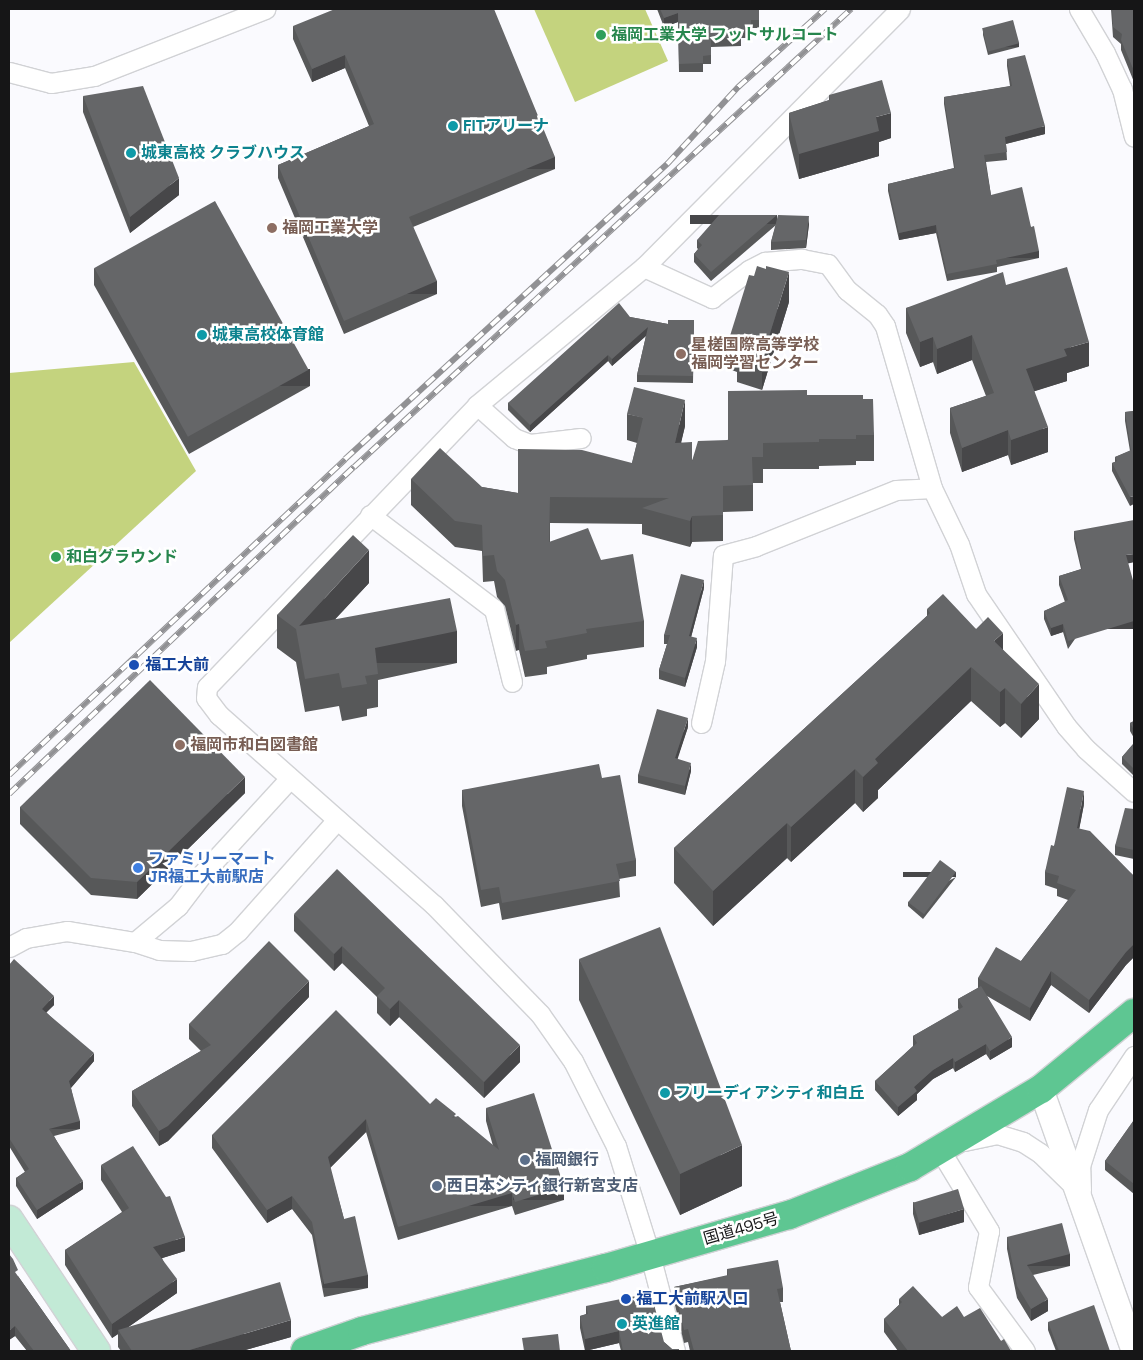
<!DOCTYPE html>
<html>
<head>
<meta charset="utf-8">
<style>
	body { margin:0 }
	#map { position:relative; width:1143px; height:1360px; overflow:hidden; background:#fafafe; font-family:"Space Grotesk","Noto Sans JP",sans-serif }
	div>[style] { position:absolute }
	[style*='--x'] { left:calc(var(--x)*1px); top:calc(var(--y)*1px); width:calc(var(--w)*1px); rotate:calc(var(--a)*1deg) }
	.green>* { inset:0; background:#c4d37e }
	.roads { filter:drop-shadow(1px 0 #d1d2d5) drop-shadow(-1px 0 #d1d2d5) drop-shadow(0 1px #d1d2d5) drop-shadow(0 -1px #d1d2d5) }
	.minor>* { height:19px; margin:-9.5px; padding:0 9.5px; transform-origin:9.5px; border-radius:9.5px; background:#fff }
	.tertiary>* { height:24px; margin:-12px; padding:0 12px; transform-origin:12px; border-radius:12px; background:#fff }
	.secondary>* { height:28px; margin:-14px; padding:0 14px; transform-origin:14px; border-radius:14px; background:#c2ead6 }
	.trunk>* { height:28px; margin:-14px; padding:0 14px; transform-origin:14px; border-radius:14px; background:#5ec692 }
	.rail>* { height:5.5px; margin-top:-2.75px; transform-origin:0; background:repeating-linear-gradient(90deg,#fff 0 11px,#919194 0 22px); box-sizing:border-box; border-block:1px solid #919194 }
	.wall>* { inset:0; background:#575859 }
	.shaded-wall>* { inset:0; background:#474749; transform-origin:0 0 }
	.building>* { inset:0; background:#656668; transform-origin:0 0 }
	.dots>* { width:14px; height:14px; translate:-50% -50%; box-sizing:border-box; border:2px solid #fff; border-radius:50% }
	span { translate:-50% -50%; white-space:nowrap; text-align:center; line-height:1.15; -webkit-text-stroke:5px #fff; paint-order:stroke }
	.leisure-label { font-size:16px; color:#27864d; font-weight:700 }
	.left { translate:0 -50%; text-align:left }
	.culture-label { font-size:16px; color:#0d838f; font-weight:700 }
	.education-label { font-size:16px; color:#785e54; font-weight:700 }
	.transit-label { font-size:16px; color:#164399; font-weight:700 }
	.shop-label { font-size:16px; color:#366cbe; font-weight:700 }
	.service-label { font-size:16px; color:#4e5e75; font-weight:700 }
	.street-label { font-size:16px; color:#161617 }
	.frame { position:absolute; inset:0; border:10px solid #161617; pointer-events:none }
</style>
</head>
<body>
<div id="map">
	<div class="green">
		<i style="clip-path:polygon(534px 9px,645px 9px,668px 61px,575px 102px)"></i>
		<i style="clip-path:polygon(134px 362px,196px 471px,9px 643px,9px 373px)"></i>
	</div>
	<div class="roads">
		<div class="minor">
			<i style="--x:1079;--y:9;--w:51;--a:59.4"></i>
			<i style="--x:1105;--y:53;--w:40;--a:65"></i>
			<i style="--x:1122;--y:89;--w:49;--a:76"></i>
			<i style="--x:9;--y:72;--w:43;--a:14.7"></i>
			<i style="--x:51;--y:83;--w:44;--a:-9.2"></i>
			<i style="--x:94;--y:76;--w:184;--a:-21.4"></i>
			<i style="--x:644;--y:267;--w:75;--a:24.5"></i>
			<i style="--x:712;--y:298;--w:46;--a:-37.1"></i>
			<i style="--x:749;--y:270;--w:18;--a:-27"></i>
			<i style="--x:765;--y:262;--w:37;--a:-5"></i>
			<i style="--x:802;--y:259;--w:26;--a:11"></i>
			<i style="--x:828;--y:264;--w:32;--a:54"></i>
			<i style="--x:847;--y:290;--w:38;--a:39"></i>
			<i style="--x:877;--y:314;--w:14;--a:56"></i>
			<i style="--x:885;--y:326;--w:169;--a:73.8"></i>
			<i style="--x:932;--y:488;--w:62;--a:64.3"></i>
			<i style="--x:959;--y:544;--w:53;--a:71.2"></i>
			<i style="--x:976;--y:594;--w:160;--a:55.7"></i>
			<i style="--x:1066;--y:726;--w:30;--a:49"></i>
			<i style="--x:1086;--y:749;--w:64;--a:41.9"></i>
			<i style="--x:477;--y:405;--w:50;--a:41.7"></i>
			<i style="--x:514;--y:438;--w:17;--a:21"></i>
			<i style="--x:530;--y:444;--w:51;--a:-6.7"></i>
			<i style="--x:370;--y:515;--w:156;--a:37.2"></i>
			<i style="--x:494;--y:609;--w:75;--a:76.1"></i>
			<i style="--x:701;--y:723;--w:64;--a:-77.3"></i>
			<i style="--x:715;--y:661;--w:106;--a:-85.7"></i>
			<i style="--x:723;--y:555;--w:34;--a:-15"></i>
			<i style="--x:756;--y:546;--w:151;--a:-21.8"></i>
			<i style="--x:896;--y:490;--w:36;--a:-3"></i>
			<i style="--x:135;--y:942;--w:56;--a:-39.9"></i>
			<i style="--x:178;--y:906;--w:43;--a:-52.6"></i>
			<i style="--x:204;--y:872;--w:127;--a:-47.5"></i>
			<i style="--x:9;--y:947;--w:19;--a:-28"></i>
			<i style="--x:26;--y:938;--w:42;--a:-9.7"></i>
			<i style="--x:67;--y:931;--w:69;--a:9.2"></i>
			<i style="--x:135;--y:942;--w:25;--a:18"></i>
			<i style="--x:159;--y:950;--w:32;--a:2"></i>
			<i style="--x:191;--y:951;--w:32;--a:-13"></i>
			<i style="--x:222;--y:944;--w:21;--a:-39"></i>
			<i style="--x:238;--y:931;--w:149;--a:-48.3"></i>
			<i style="--x:964;--y:1141;--w:34;--a:-12"></i>
			<i style="--x:997;--y:1134;--w:27;--a:17"></i>
			<i style="--x:1023;--y:1142;--w:20;--a:33"></i>
			<i style="--x:1040;--y:1153;--w:49;--a:44.2"></i>
			<i style="--x:940;--y:1150;--w:95;--a:58.8"></i>
			<i style="--x:989;--y:1231;--w:57;--a:101.1"></i>
			<i style="--x:978;--y:1287;--w:79;--a:53.7"></i>
			<i style="--x:1081;--y:1190;--w:24;--a:-92"></i>
			<i style="--x:1080;--y:1166;--w:59;--a:-72.2"></i>
			<i style="--x:1098;--y:1110;--w:65;--a:-56.3"></i>
			<i style="--x:675;--y:1351;--w:99;--a:-104.6"></i>
			<i style="--x:650;--y:1255;--w:114;--a:-107.3"></i>
			<i style="--x:616;--y:1146;--w:95;--a:-116.8"></i>
			<i style="--x:573;--y:1061;--w:57;--a:-125.1"></i>
			<i style="--x:540;--y:1014;--w:152;--a:-134.2"></i>
			<i style="--x:434;--y:905;--w:287;--a:-138.5"></i>
			<i style="--x:219;--y:715;--w:21;--a:-127"></i>
			<i style="--x:206;--y:698;--w:11;--a:-85"></i>
			<i style="--x:207;--y:687;--w:390;--a:-46.2"></i>
			<i style="--x:477;--y:405;--w:217;--a:-39.6"></i>
			<i style="--x:644;--y:267;--w:363;--a:-45.2"></i>
		</div>
		<div class="tertiary">
			<i style="--x:1041;--y:1089;--w:278;--a:70.5"></i>
		</div>
		<div class="secondary">
			<i style="--x:9;--y:1220;--w:157;--a:56.4"></i>
		</div>
		<div class="trunk">
			<i style="--x:305;--y:1351;--w:60;--a:-19.3"></i>
			<i style="--x:362;--y:1331;--w:252;--a:-14.5"></i>
			<i style="--x:606;--y:1268;--w:191;--a:-16.2"></i>
			<i style="--x:789;--y:1215;--w:130;--a:-21.6"></i>
			<i style="--x:910;--y:1167;--w:152;--a:-30.8"></i>
			<i style="--x:1041;--y:1089;--w:120;--a:-39.3"></i>
		</div>
	</div>
	<div class="rail">
		<i style="--x:9;--y:775;--w:461;--a:-43.2"></i>
		<i style="--x:345;--y:459;--w:437;--a:-42.5"></i>
		<i style="--x:667;--y:164;--w:105;--a:-47.3"></i>
		<i style="--x:738;--y:87;--w:117;--a:-41.9"></i>
		<i style="--x:9;--y:794;--w:475;--a:-43.5"></i>
		<i style="--x:354;--y:467;--w:676;--a:-42.66"></i>
	</div>
	<div class="wall">
		<i style="clip-path:polygon(657px 9px,759px 9px,759px 28px,751px 28px,751px 38px,741px 38px,741px 46px,711px 47px,711px 64px,703px 64px,703px 72px,679px 72px,678px 22px,664px 27px)"></i>
		<i style="clip-path:polygon(1111px 9px,1134px 9px,1134px 82px,1121px 50px,1121px 44px,1113px 37px)"></i>
		<i style="clip-path:polygon(293px 26px,555px 169px,413px 227px,437px 294px,344px 334px,278px 178px,278px 165px,369px 126px,345px 68px,312px 82px,293px 39px)"></i>
		<i style="clip-path:polygon(983px 31px,1019px 47px,988px 55px,983px 35px)"></i>
		<i style="clip-path:polygon(1007px 59px,1045px 134px,1006px 144px,1007px 160px,986px 162px,991px 195px,1031px 227px,1039px 258px,997px 267px,997px 272px,947px 281px,936px 233px,899px 240px,888px 191px,888px 184px,954px 168px,944px 104px,944px 97px,1010px 86px,1007px 66px)"></i>
		<i style="clip-path:polygon(829px 95px,891px 138px,879px 142px,879px 156px,799px 179px,789px 139px,789px 113px,829px 100px)"></i>
		<i style="clip-path:polygon(83px 96px,179px 195px,130px 233px,83px 112px)"></i>
		<i style="clip-path:polygon(777px 221px,809px 224px,806px 248px,771px 250px,771px 242px,776px 225px,711px 281px,694px 262px,694px 254px,698px 249px,697px 248px,697px 240px)"></i>
		<i style="clip-path:polygon(94px 268px,310px 386px,189px 454px,94px 285px)"></i>
		<i style="clip-path:polygon(1006px 285px,1089px 366px,1067px 373px,1067px 381px,1034px 391px,1048px 452px,1011px 465px,1008px 455px,962px 472px,950px 433px,950px 408px,986px 396px,972px 360px,937px 374px,933px 362px,920px 367px,906px 333px,906px 308px)"></i>
		<i style="clip-path:polygon(789px 302px,762px 390px,737px 382px,737px 372px,729px 369px,729px 339px)"></i>
		<i style="clip-path:polygon(630px 317px,668px 324px,694px 320px,693px 383px,637px 382px,637px 375px,646px 336px,612px 366px,608px 361px,530px 432px,508px 410px,508px 403px)"></i>
		<i style="clip-path:polygon(807px 395px,863px 399px,874px 435px,874px 461px,856px 461px,856px 465px,819px 466px,819px 469px,763px 469px,763px 483px,753px 483px,753px 511px,723px 512px,723px 541px,692px 542px,690px 547px,642px 534px,642px 524px,550px 523px,550px 542px,601px 560px,644px 621px,644px 647px,587px 655px,587px 659px,547px 667px,547px 674px,525px 677px,519px 650px,516px 651px,505px 606px,497px 597px,494px 581px,483px 582px,482px 551px,455px 547px,411px 505px,411px 479px,482px 487px,518px 493px,632px 463px,637px 443px,627px 440px,627px 414px,685px 426px,681px 442px,692px 460px)"></i>
		<i style="clip-path:polygon(1134px 411px,1130px 506px,1112px 471px,1112px 463px,1115px 462px,1115px 457px,1130px 451px,1125px 421px,1125px 412px)"></i>
		<i style="clip-path:polygon(1074px 531px,1134px 562px,1128px 563px,1068px 649px,1063px 632px,1051px 636px,1044px 619px,1044px 611px,1065px 602px,1059px 585px,1059px 576px,1081px 569px,1074px 539px)"></i>
		<i style="clip-path:polygon(369px 583px,335px 619px,457px 663px,378px 680px,378px 707px,367px 709px,367px 716px,342px 721px,339px 706px,305px 712px,296px 662px,277px 648px,277px 615px)"></i>
		<i style="clip-path:polygon(704px 588px,691px 637px,697px 647px,685px 687px,659px 679px,659px 670px,667px 644px,664px 644px,664px 635px)"></i>
		<i style="clip-path:polygon(927px 609px,976px 629px,1003px 650px,1039px 719px,1021px 738px,1005px 723px,1000px 727px,971px 701px,878px 790px,878px 798px,863px 812px,855px 803px,791px 862px,787px 858px,713px 926px,674px 883px,674px 848px,927px 616px)"></i>
		<i style="clip-path:polygon(1134px 721px,1134px 738px,1130px 731px,1130px 723px)"></i>
		<i style="clip-path:polygon(688px 727px,677px 759px,691px 771px,685px 795px,638px 783px,638px 775px)"></i>
		<i style="clip-path:polygon(1134px 743px,1134px 776px,1122px 764px,1122px 757px)"></i>
		<i style="clip-path:polygon(602px 778px,636px 860px,636px 876px,619px 879px,620px 897px,502px 920px,499px 903px,481px 907px,462px 806px,462px 790px)"></i>
		<i style="clip-path:polygon(245px 793px,137px 899px,91px 895px,20px 824px,20px 807px)"></i>
		<i style="clip-path:polygon(1084px 804px,1079px 829px,1134px 876px,1134px 957px,1126px 965px,1089px 1013px,1051px 985px,1030px 1021px,987px 996px,1012px 1047px,990px 1060px,986px 1054px,955px 1072px,953px 1068px,933px 1079px,917px 1094px,917px 1100px,898px 1116px,875px 1090px,875px 1081px,913px 1046px,913px 1036px,959px 1010px,958px 1008px,958px 999px,978px 988px,978px 978px,1021px 961px,1068px 900px,1057px 896px,1057px 889px,1045px 885px,1045px 872px,1054px 846px)"></i>
		<i style="clip-path:polygon(1134px 809px,1134px 859px,1115px 855px,1115px 846px)"></i>
		<i style="clip-path:polygon(956px 877px,923px 919px,908px 906px,908px 902px)"></i>
		<i style="clip-path:polygon(294px 914px,520px 1062px,484px 1098px,399px 1017px,390px 1026px,377px 1013px,377px 997px,342px 963px,334px 971px,294px 931px)"></i>
		<i style="clip-path:polygon(579px 959px,742px 1186px,680px 1215px,579px 1000px)"></i>
		<i style="clip-path:polygon(9px 965px,54px 1005px,46px 1012px,94px 1061px,71px 1088px,80px 1129px,54px 1136px,83px 1189px,37px 1219px,16px 1186px,16px 1178px,25px 1172px,9px 1146px)"></i>
		<i style="clip-path:polygon(309px 997px,168px 1141px,159px 1146px,132px 1106px,132px 1091px,201px 1051px,189px 1039px,189px 1024px)"></i>
		<i style="clip-path:polygon(430px 1104px,456px 1117px,493px 1146px,486px 1121px,486px 1108px,564px 1200px,515px 1215px,512px 1206px,398px 1240px,366px 1132px,330px 1168px,344px 1219px,368px 1288px,324px 1297px,312px 1235px,292px 1209px,267px 1223px,212px 1148px,212px 1135px)"></i>
		<i style="clip-path:polygon(1134px 1120px,1134px 1194px,1105px 1170px,1105px 1161px)"></i>
		<i style="clip-path:polygon(101px 1165px,185px 1251px,162px 1258px,177px 1293px,128px 1327px,291px 1337px,242px 1351px,121px 1351px,118px 1347px,118px 1334px,112px 1338px,65px 1265px,65px 1250px,122px 1212px,101px 1180px)"></i>
		<i style="clip-path:polygon(913px 1202px,964px 1222px,919px 1235px,913px 1214px)"></i>
		<i style="clip-path:polygon(1007px 1237px,1070px 1266px,1033px 1275px,1048px 1311px,1031px 1321px,1017px 1298px,1007px 1249px)"></i>
		<i style="clip-path:polygon(727px 1269px,783px 1288px,783px 1302px,780px 1302px,791px 1351px,690px 1351px,688px 1342px,684px 1343px,674px 1301px,674px 1287px,727px 1276px)"></i>
		<i style="clip-path:polygon(18px 1276px,71px 1351px,27px 1351px,15px 1336px,9px 1340px)"></i>
		<i style="clip-path:polygon(899px 1299px,942px 1317px,964px 1317px,1001px 1341px,1011px 1351px,898px 1351px,884px 1332px,884px 1319px,899px 1305px)"></i>
		<i style="clip-path:polygon(586px 1306px,664px 1342px,672px 1349px,679px 1351px,621px 1351px,619px 1343px,585px 1351px,580px 1328px,580px 1316px,586px 1314px)"></i>
		<i style="clip-path:polygon(1048px 1322px,1110px 1351px,1056px 1351px,1048px 1330px)"></i>
	</div>
	<div class="shaded-wall">
		<i style="clip-path:polygon(678px 13px,678px 22px,664px 27px,664px 18px)"></i>
		<i style="left:1019px;top:43px;width:4px;height:32px;rotate:90deg"></i>
		<i style="clip-path:polygon(345px 55px,345px 68px,312px 82px,312px 69px)"></i>
		<i style="clip-path:polygon(891px 113px,891px 138px,879px 142px,879px 156px,799px 179px,799px 154px,876px 117px)"></i>
		<i style="clip-path:polygon(1045px 126px,1045px 134px,1005px 144px,1005px 137px)"></i>
		<i style="left:555px;top:157px;width:12px;height:158px;rotate:90deg"></i>
		<i style="clip-path:polygon(179px 178px,179px 195px,130px 233px,130px 217px)"></i>
		<i style="left:777px;top:215px;width:9px;height:87px;rotate:90deg"></i>
		<i style="clip-path:polygon(809px 216px,809px 224px,806px 248px,806px 240px)"></i>
		<i style="clip-path:polygon(936px 225px,936px 233px,899px 240px,899px 233px)"></i>
		<i style="left:1039px;top:251px;width:7px;height:44px;rotate:90deg"></i>
		<i style="clip-path:polygon(789px 272px,789px 302px,762px 390px,762px 359px)"></i>
		<i style="left:437px;top:281px;width:13px;height:101px;rotate:90deg"></i>
		<i style="clip-path:polygon(648px 327px,648px 334px,612px 366px,612px 359px)"></i>
		<i style="clip-path:polygon(972px 335px,972px 360px,937px 374px,937px 349px)"></i>
		<i style="clip-path:polygon(933px 337px,933px 362px,920px 367px,920px 342px)"></i>
		<i style="clip-path:polygon(1089px 342px,1089px 366px,1067px 373px,1067px 381px,1026px 394px,1026px 369px,1064px 349px)"></i>
		<i style="clip-path:polygon(608px 355px,608px 361px,530px 432px,530px 425px)"></i>
		<i style="left:310px;top:369px;width:17px;height:139px;rotate:90deg"></i>
		<i style="clip-path:polygon(685px 400px,685px 426px,675px 469px,675px 443px)"></i>
		<i style="clip-path:polygon(1048px 427px,1048px 452px,1011px 465px,1011px 440px)"></i>
		<i style="clip-path:polygon(1008px 430px,1008px 455px,962px 472px,962px 448px)"></i>
		<i style="clip-path:polygon(1134px 496px,1134px 504px,1130px 506px,1130px 497px)"></i>
		<i style="clip-path:polygon(692px 516px,692px 542px,690px 547px,690px 521px)"></i>
		<i style="clip-path:polygon(369px 550px,369px 583px,301px 656px,299px 626px)"></i>
		<i style="clip-path:polygon(1134px 554px,1134px 562px,1126px 564px,1126px 555px)"></i>
		<i style="clip-path:polygon(704px 580px,704px 588px,689px 645px,689px 636px)"></i>
		<i style="left:1134px;top:621px;width:8px;height:69px;rotate:90deg"></i>
		<i style="left:519px;top:624px;width:26px;height:3px;rotate:90deg"></i>
		<i style="clip-path:polygon(1063px 624px,1063px 632px,1051px 636px,1051px 628px)"></i>
		<i style="left:457px;top:631px;width:32px;height:84px;rotate:90deg"></i>
		<i style="clip-path:polygon(1003px 633px,1003px 668px,994px 641px)"></i>
		<i style="clip-path:polygon(697px 638px,697px 647px,685px 687px,685px 678px)"></i>
		<i style="clip-path:polygon(971px 667px,971px 701px,878px 790px,878px 798px,863px 812px,863px 777px,875px 759px)"></i>
		<i style="clip-path:polygon(1039px 684px,1039px 719px,1021px 738px,1021px 704px)"></i>
		<i style="clip-path:polygon(1005px 688px,1005px 723px,1000px 727px,1000px 692px)"></i>
		<i style="clip-path:polygon(688px 718px,688px 727px,675px 767px,675px 758px)"></i>
		<i style="clip-path:polygon(691px 763px,691px 771px,685px 795px,685px 786px)"></i>
		<i style="clip-path:polygon(855px 769px,855px 803px,791px 862px,791px 827px)"></i>
		<i style="clip-path:polygon(245px 777px,245px 793px,137px 899px,137px 882px)"></i>
		<i style="clip-path:polygon(1084px 791px,1084px 804px,1077px 841px,1077px 828px)"></i>
		<i style="clip-path:polygon(787px 823px,787px 858px,713px 926px,713px 891px)"></i>
		<i style="left:956px;top:872px;width:5px;height:53px;rotate:90deg"></i>
		<i style="clip-path:polygon(1134px 944px,1134px 957px,1126px 965px,1089px 1013px,1089px 1000px,1126px 952px)"></i>
		<i style="clip-path:polygon(342px 946px,342px 963px,334px 971px,334px 954px)"></i>
		<i style="clip-path:polygon(1051px 971px,1051px 985px,1030px 1021px,1030px 1008px)"></i>
		<i style="clip-path:polygon(309px 981px,309px 997px,168px 1141px,159px 1146px,159px 1131px)"></i>
		<i style="clip-path:polygon(54px 996px,54px 1005px,42px 1017px,42px 1009px)"></i>
		<i style="clip-path:polygon(399px 1000px,399px 1017px,390px 1026px,390px 1009px)"></i>
		<i style="clip-path:polygon(1012px 1037px,1012px 1047px,990px 1060px,990px 1051px)"></i>
		<i style="clip-path:polygon(986px 1044px,986px 1054px,955px 1072px,955px 1062px)"></i>
		<i style="clip-path:polygon(520px 1045px,520px 1062px,484px 1098px,484px 1082px)"></i>
		<i style="clip-path:polygon(94px 1053px,94px 1061px,69px 1090px,69px 1081px)"></i>
		<i style="clip-path:polygon(953px 1058px,953px 1068px,933px 1079px,917px 1094px,917px 1100px,898px 1116px,898px 1107px,914px 1087px,933px 1070px)"></i>
		<i style="clip-path:polygon(366px 1119px,366px 1132px,328px 1170px,328px 1157px)"></i>
		<i style="left:80px;top:1121px;width:8px;height:32px;rotate:90deg"></i>
		<i style="clip-path:polygon(742px 1145px,742px 1186px,680px 1215px,680px 1174px)"></i>
		<i style="clip-path:polygon(83px 1181px,83px 1189px,37px 1219px,37px 1210px)"></i>
		<i style="left:564px;top:1187px;width:13px;height:51px;rotate:90deg"></i>
		<i style="left:512px;top:1193px;width:13px;height:119px;rotate:90deg"></i>
		<i style="clip-path:polygon(292px 1196px,292px 1209px,267px 1223px,267px 1210px)"></i>
		<i style="clip-path:polygon(964px 1209px,964px 1222px,919px 1235px,919px 1222px)"></i>
		<i style="clip-path:polygon(185px 1237px,185px 1251px,153px 1261px,153px 1247px)"></i>
		<i style="left:1070px;top:1254px;width:12px;height:44px;rotate:90deg"></i>
		<i style="left:368px;top:1275px;width:13px;height:45px;rotate:90deg"></i>
		<i style="clip-path:polygon(177px 1279px,177px 1293px,120px 1333px,118px 1330px,118px 1334px,112px 1338px,112px 1324px)"></i>
		<i style="clip-path:polygon(1048px 1299px,1048px 1311px,1031px 1321px,1031px 1309px)"></i>
		<i style="clip-path:polygon(291px 1320px,291px 1337px,242px 1351px,186px 1351px)"></i>
		<i style="clip-path:polygon(15px 1326px,15px 1336px,9px 1340px,9px 1331px)"></i>
		<i style="clip-path:polygon(619px 1331px,619px 1343px,585px 1351px,585px 1339px)"></i>
	</div>
	<div class="building">
		<i style="clip-path:polygon(335px 9px,494px 9px,555px 157px,409px 217px,437px 281px,344px 321px,278px 165px,374px 124px,345px 55px,312px 69px,293px 26px)"></i>
		<i style="clip-path:polygon(660px 9px,759px 9px,759px 20px,751px 20px,751px 30px,741px 30px,741px 37px,711px 38px,711px 55px,703px 56px,703px 63px,679px 64px,678px 13px,664px 18px)"></i>
		<i style="clip-path:polygon(1112px 9px,1134px 9px,1134px 71px,1121px 40px,1122px 34px,1113px 27px)"></i>
		<i style="left:1013px;top:20px;width:24px;height:32px;rotate:75deg"></i>
		<i style="clip-path:polygon(1025px 55px,1045px 126px,1005px 137px,1007px 152px,984px 155px,991px 195px,1022px 187px,1031px 227px,1034px 226px,1039px 251px,996px 260px,997px 264px,947px 274px,936px 225px,899px 233px,888px 184px,955px 168px,944px 97px,1012px 86px,1007px 59px)"></i>
		<i style="clip-path:polygon(882px 80px,891px 113px,876px 117px,879px 131px,799px 154px,789px 113px,830px 100px,829px 95px)"></i>
		<i style="clip-path:polygon(143px 86px,179px 178px,130px 217px,83px 96px)"></i>
		<i style="left:215px;top:201px;width:193px;height:138px;rotate:61deg"></i>
		<i style="clip-path:polygon(719px 215px,777px 215px,711px 272px,694px 254px,702px 245px,697px 240px)"></i>
		<i style="clip-path:polygon(778px 215px,809px 216px,806px 240px,771px 242px)"></i>
		<i style="clip-path:polygon(757px 266px,766px 269px,766px 266px,789px 272px,762px 359px,737px 352px,740px 343px,729px 339px,749px 275px,754px 276px)"></i>
		<i style="clip-path:polygon(1067px 267px,1089px 342px,1064px 349px,1067px 356px,1026px 369px,1048px 427px,1011px 440px,1008px 430px,962px 448px,950px 408px,994px 393px,972px 335px,937px 349px,933px 337px,920px 342px,906px 308px,1003px 272px,1006px 285px)"></i>
		<i style="clip-path:polygon(619px 303px,630px 317px,668px 324px,668px 320px,694px 320px,693px 376px,637px 375px,648px 327px,612px 359px,608px 355px,530px 425px,508px 403px)"></i>
		<i style="clip-path:polygon(634px 387px,685px 400px,675px 443px,692px 442px,692px 461px,698px 441px,728px 440px,728px 391px,807px 390px,807px 395px,863px 395px,863px 399px,873px 399px,874px 435px,856px 435px,856px 439px,819px 439px,819px 442px,763px 443px,763px 457px,752px 457px,753px 485px,723px 486px,723px 515px,692px 516px,690px 521px,642px 508px,669px 498px,550px 497px,549px 542px,588px 528px,601px 560px,633px 554px,644px 621px,586px 629px,587px 633px,545px 641px,547px 648px,525px 651px,519px 624px,516px 625px,505px 580px,497px 571px,494px 555px,483px 556px,482px 525px,455px 521px,411px 479px,440px 448px,482px 487px,518px 493px,518px 449px,582px 450px,632px 463px,643px 418px,627px 414px)"></i>
		<i style="clip-path:polygon(1134px 411px,1134px 496px,1130px 497px,1112px 463px,1117px 461px,1115px 457px,1131px 450px,1125px 412px)"></i>
		<i style="clip-path:polygon(1134px 520px,1134px 554px,1126px 555px,1134px 584px,1134px 621px,1068px 641px,1063px 624px,1051px 628px,1044px 611px,1068px 600px,1059px 576px,1082px 569px,1074px 531px)"></i>
		<i style="clip-path:polygon(353px 535px,369px 550px,299px 626px,450px 598px,457px 631px,375px 648px,378px 674px,365px 676px,367px 684px,342px 688px,339px 673px,305px 679px,296px 629px,277px 615px)"></i>
		<i style="clip-path:polygon(681px 574px,704px 580px,689px 636px,697px 638px,685px 678px,659px 670px,670px 635px,664px 635px)"></i>
		<i style="clip-path:polygon(943px 594px,976px 629px,988px 617px,1003px 633px,994px 641px,1039px 684px,1021px 704px,1005px 688px,1000px 692px,971px 667px,875px 759px,878px 763px,863px 777px,855px 769px,791px 827px,787px 823px,713px 891px,674px 848px,930px 613px,927px 609px)"></i>
		<i style="clip-path:polygon(150px 680px,245px 777px,137px 882px,91px 878px,20px 807px)"></i>
		<i style="clip-path:polygon(657px 709px,688px 718px,675px 758px,691px 763px,685px 786px,638px 775px)"></i>
		<i style="clip-path:polygon(1134px 721px,1134px 730px,1130px 723px)"></i>
		<i style="clip-path:polygon(1134px 743px,1134px 769px,1122px 757px)"></i>
		<i style="clip-path:polygon(599px 764px,602px 778px,620px 775px,636px 860px,616px 864px,620px 881px,502px 903px,499px 887px,481px 890px,462px 790px)"></i>
		<i style="clip-path:polygon(1067px 787px,1084px 791px,1077px 828px,1090px 831px,1134px 876px,1134px 944px,1126px 952px,1089px 1000px,1051px 971px,1030px 1008px,978px 978px,996px 947px,1021px 961px,1076px 890px,1057px 883px,1059px 876px,1045px 872px,1051px 845px,1054px 846px)"></i>
		<i style="clip-path:polygon(1125px 808px,1134px 809px,1134px 850px,1115px 846px)"></i>
		<i style="left:940px;top:860px;width:20px;height:53px;rotate:37deg"></i>
		<i style="clip-path:polygon(337px 869px,520px 1045px,484px 1082px,399px 1000px,390px 1009px,377px 996px,385px 988px,342px 946px,334px 954px,294px 914px)"></i>
		<i style="clip-path:polygon(660px 927px,742px 1145px,680px 1174px,579px 959px)"></i>
		<i style="clip-path:polygon(269px 941px,309px 981px,168px 1126px,159px 1131px,132px 1091px,211px 1045px,189px 1024px)"></i>
		<i style="clip-path:polygon(14px 959px,54px 996px,42px 1009px,94px 1053px,69px 1081px,80px 1121px,49px 1129px,83px 1181px,37px 1210px,16px 1178px,29px 1169px,9px 1138px,9px 965px)"></i>
		<i style="clip-path:polygon(981px 986px,1012px 1037px,990px 1051px,986px 1044px,955px 1062px,953px 1058px,933px 1070px,914px 1087px,917px 1091px,898px 1107px,875px 1081px,917px 1043px,913px 1036px,963px 1007px,958px 999px)"></i>
		<i style="clip-path:polygon(336px 1010px,430px 1104px,436px 1098px,456px 1114px,452px 1118px,458px 1116px,499px 1150px,486px 1108px,534px 1093px,564px 1187px,515px 1202px,512px 1193px,398px 1227px,366px 1119px,328px 1157px,344px 1219px,355px 1216px,368px 1275px,324px 1284px,312px 1222px,292px 1196px,267px 1210px,212px 1135px)"></i>
		<i style="clip-path:polygon(1134px 1120px,1134px 1184px,1105px 1161px)"></i>
		<i style="clip-path:polygon(133px 1146px,166px 1197px,170px 1196px,185px 1237px,153px 1247px,177px 1279px,112px 1324px,65px 1250px,129px 1208px,101px 1165px)"></i>
		<i style="left:958px;top:1189px;width:21px;height:47px;rotate:73deg"></i>
		<i style="clip-path:polygon(1062px 1223px,1070px 1254px,1027px 1265px,1048px 1299px,1031px 1309px,1017px 1286px,1007px 1237px)"></i>
		<i style="clip-path:polygon(9px 1254px,13px 1259px,18px 1270px,15px 1272px,71px 1351px,34px 1351px,15px 1326px,9px 1331px)"></i>
		<i style="clip-path:polygon(778px 1260px,783px 1288px,777px 1289px,791px 1351px,694px 1351px,688px 1329px,684px 1330px,674px 1287px,728px 1275px,727px 1269px)"></i>
		<i style="clip-path:polygon(280px 1282px,291px 1320px,186px 1351px,132px 1351px,118px 1330px)"></i>
		<i style="clip-path:polygon(913px 1286px,942px 1317px,957px 1306px,964px 1317px,980px 1308px,1001px 1341px,1004px 1339px,1011px 1351px,908px 1351px,884px 1319px,902px 1302px,899px 1299px)"></i>
		<i style="clip-path:polygon(651px 1293px,664px 1342px,672px 1349px,679px 1349px,679px 1351px,623px 1351px,619px 1331px,585px 1339px,580px 1316px,588px 1314px,586px 1306px)"></i>
		<i style="clip-path:polygon(1094px 1305px,1110px 1351px,1059px 1351px,1048px 1322px)"></i>
		<i style="clip-path:polygon(558px 1334px,560px 1351px,524px 1351px,522px 1338px)"></i>
	</div>
	<div class="dots">
		<i style="left:601px;top:35px;background:#2e9e5b"></i>
		<i style="left:453px;top:126px;background:#0f9aa8"></i>
		<i style="left:131px;top:153px;background:#0f9aa8"></i>
		<i style="left:272px;top:228px;background:#8d6e63"></i>
		<i style="left:202px;top:335px;background:#0f9aa8"></i>
		<i style="left:681px;top:354px;background:#8d6e63"></i>
		<i style="left:56px;top:557px;background:#2e9e5b"></i>
		<i style="left:134px;top:665px;background:#1a4fb4"></i>
		<i style="left:180px;top:745px;background:#8d6e63"></i>
		<i style="left:138px;top:868px;background:#3f7fe0"></i>
		<i style="left:665px;top:1093px;background:#0f9aa8"></i>
		<i style="left:525px;top:1160px;background:#5c6f8a"></i>
		<i style="left:437px;top:1186px;background:#5c6f8a"></i>
		<i style="left:626px;top:1299px;background:#1a4fb4"></i>
		<i style="left:622px;top:1324px;background:#0f9aa8"></i>
	</div>
	<div class="leisure-label">
		<span class="left" style="left:611px;top:35px">福岡工業大学 フットサルコート</span>
		<span class="left" style="left:66px;top:557px">和白グラウンド</span>
	</div>
	<div class="culture-label">
		<span class="left" style="left:463px;top:126px">FITアリーナ</span>
		<span class="left" style="left:141px;top:153px">城東高校 クラブハウス</span>
		<span class="left" style="left:212px;top:335px">城東高校体育館</span>
		<span class="left" style="left:675px;top:1093px">フリーディアシティ和白丘</span>
		<span class="left" style="left:632px;top:1324px">英進館</span>
	</div>
	<div class="education-label">
		<span class="left" style="left:282px;top:228px">福岡工業大学</span>
		<span class="left" style="left:691px;top:354px">星槎国際高等学校<br>福岡学習センター</span>
		<span class="left" style="left:190px;top:745px">福岡市和白図書館</span>
	</div>
	<div class="transit-label">
		<span class="left" style="left:145px;top:665px">福工大前</span>
		<span class="left" style="left:636px;top:1299px">福工大前駅入口</span>
	</div>
	<div class="shop-label">
		<span class="left" style="left:148px;top:868px">ファミリーマート<br>JR福工大前駅店</span>
	</div>
	<div class="service-label">
		<span class="left" style="left:535px;top:1160px">福岡銀行</span>
		<span class="left" style="left:447px;top:1186px">西日本シティ銀行新宮支店</span>
	</div>
	<div class="street-label">
		<span style="left:741px;top:1229px;rotate:-16deg">国道495号</span>
	</div>
	<div class="frame"></div>
</div>
</body>
</html>
